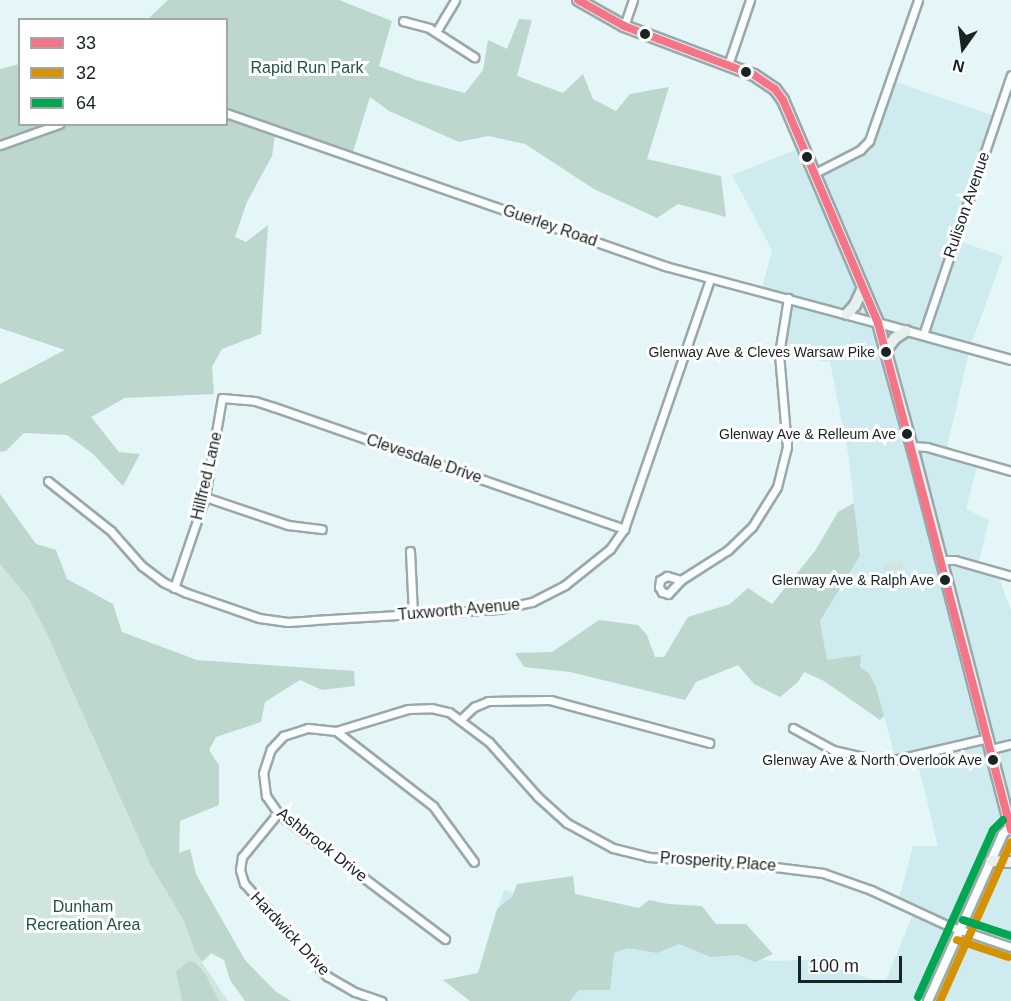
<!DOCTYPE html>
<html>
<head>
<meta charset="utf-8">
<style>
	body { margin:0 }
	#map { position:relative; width:1011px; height:1001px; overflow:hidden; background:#e4f6f7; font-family:Helvetica,sans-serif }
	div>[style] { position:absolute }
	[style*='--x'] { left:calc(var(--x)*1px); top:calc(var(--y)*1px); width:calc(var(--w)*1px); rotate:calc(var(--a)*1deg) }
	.built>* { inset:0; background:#ceecef }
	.green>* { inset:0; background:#d1e5df; transform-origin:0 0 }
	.forest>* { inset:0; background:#bdd7ce }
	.roads { filter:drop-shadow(2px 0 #9ba8a9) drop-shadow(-2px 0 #9ba8a9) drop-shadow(0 2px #9ba8a9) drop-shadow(0 -2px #9ba8a9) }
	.minor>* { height:7px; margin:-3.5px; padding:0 3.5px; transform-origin:3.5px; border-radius:3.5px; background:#fbfefe }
	.tertiary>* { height:8px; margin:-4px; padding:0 4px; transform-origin:4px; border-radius:4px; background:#fbfefe }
	.primary>* { height:10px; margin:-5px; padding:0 5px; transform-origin:5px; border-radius:5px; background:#e6f1ef }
	.bus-1>* { height:8px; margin:-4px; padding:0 4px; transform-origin:4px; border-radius:4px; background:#f57588 }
	.bus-2>* { height:8px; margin:-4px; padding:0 4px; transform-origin:4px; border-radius:4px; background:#d69205 }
	.bus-3>* { height:8px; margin:-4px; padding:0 4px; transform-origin:4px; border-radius:4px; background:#00a651 }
	.dots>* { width:16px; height:16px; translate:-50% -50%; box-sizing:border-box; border:3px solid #fff; border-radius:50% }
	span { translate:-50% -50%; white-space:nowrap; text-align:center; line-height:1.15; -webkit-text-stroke:6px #fff; paint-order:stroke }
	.bus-label { font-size:14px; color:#182324 }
	.right { translate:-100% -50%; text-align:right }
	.park-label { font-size:16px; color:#1c553c }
	.street-label { font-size:16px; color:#182324 }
	.legend { position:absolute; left:18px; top:18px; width:210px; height:108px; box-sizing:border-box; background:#fff; border:2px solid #a3a7a7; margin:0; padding:8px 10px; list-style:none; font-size:18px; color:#182324 }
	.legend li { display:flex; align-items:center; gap:12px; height:30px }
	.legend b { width:30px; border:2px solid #a3a7a7 }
	.north { position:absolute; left:933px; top:18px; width:60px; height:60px; -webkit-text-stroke:4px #fff; paint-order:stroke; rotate:194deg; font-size:16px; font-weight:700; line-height:24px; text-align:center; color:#182324 }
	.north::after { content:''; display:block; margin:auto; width:21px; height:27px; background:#182324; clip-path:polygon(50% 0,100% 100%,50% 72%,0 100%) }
	.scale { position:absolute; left:798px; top:956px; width:104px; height:27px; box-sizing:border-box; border:3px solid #182324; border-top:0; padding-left:8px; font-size:18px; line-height:21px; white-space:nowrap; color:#182324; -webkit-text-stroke:4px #fff; paint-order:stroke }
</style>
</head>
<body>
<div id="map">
	<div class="built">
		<i style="clip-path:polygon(891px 80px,997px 117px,956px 240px,1003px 256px,970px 348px,946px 452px,978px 462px,966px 509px,989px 520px,978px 566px,997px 572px,1011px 611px,1011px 1001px,469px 1001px,504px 890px,769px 961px,808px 960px,885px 983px,914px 911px,898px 903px,913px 846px,938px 846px,916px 756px,896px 760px,876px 687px,827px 660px,820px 621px,860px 556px,849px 459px,830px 362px,779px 354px,788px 298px,761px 291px,772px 250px,732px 175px,803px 147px,815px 172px,864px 147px)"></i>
	</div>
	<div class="green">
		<i style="left:902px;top:560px;width:8px;height:20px;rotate:76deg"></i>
		<i style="clip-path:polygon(0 564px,28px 598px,45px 630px,150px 864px,184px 921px,195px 952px,228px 1001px,0 1001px)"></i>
	</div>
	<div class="forest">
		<i style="clip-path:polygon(168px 0,339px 0,392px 21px,379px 66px,416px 80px,465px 93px,483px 70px,488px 40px,507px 49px,519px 19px,532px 20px,517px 76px,563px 93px,583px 74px,593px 99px,616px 111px,630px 94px,669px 87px,647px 159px,721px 176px,726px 217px,678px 204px,657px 218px,594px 189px,525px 144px,488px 136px,459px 142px,389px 111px,370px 97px,352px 155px,276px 129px,272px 156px,247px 202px,235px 237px,246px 242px,268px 225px,261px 334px,222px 349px,212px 367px,214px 394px,125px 398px,91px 417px,119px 452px,140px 454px,123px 486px,92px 453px,67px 435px,24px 433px,6px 451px,0 452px,0 384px,65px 350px,0 328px,0 69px,19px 64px,20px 124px,226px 124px,226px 20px,135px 19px,149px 18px)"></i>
		<i style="clip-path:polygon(0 494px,36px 544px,56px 550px,67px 579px,113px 604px,122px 632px,197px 660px,354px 671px,355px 686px,322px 690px,300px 680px,265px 702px,261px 722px,216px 737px,209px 750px,219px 765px,219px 805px,180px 821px,179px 853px,190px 849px,196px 874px,245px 960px,275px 991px,291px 1001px,245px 1001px,230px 980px,224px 960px,211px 953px,202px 962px,195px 952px,184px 921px,150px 864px,45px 630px,28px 598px,0 564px)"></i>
		<i style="clip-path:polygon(854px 503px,860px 556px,820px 621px,827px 660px,861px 655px,860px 667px,869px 673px,876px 687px,884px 716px,880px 720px,824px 681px,804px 672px,798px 682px,780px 697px,754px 684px,738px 665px,696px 682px,685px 700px,570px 672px,524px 667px,515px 653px,552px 652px,599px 620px,638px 625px,647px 635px,655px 657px,664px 657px,688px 617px,730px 604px,748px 588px,772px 604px,815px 551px,838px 512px)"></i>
		<i style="clip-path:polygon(573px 876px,575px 894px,639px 908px,649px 900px,668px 904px,702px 906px,716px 924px,746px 924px,773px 954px,755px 962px,738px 955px,711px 957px,679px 944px,657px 953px,628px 948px,614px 953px,610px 990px,579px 990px,570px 1001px,470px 1001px,443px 980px,478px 973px,497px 909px,512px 897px,517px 884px)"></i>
		<i style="clip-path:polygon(189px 961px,196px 963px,206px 975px,219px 1001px,182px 1001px,176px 971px)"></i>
	</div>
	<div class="roads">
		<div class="minor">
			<i style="--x:403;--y:21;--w:27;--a:15"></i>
			<i style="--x:429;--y:28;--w:54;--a:32.8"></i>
			<i style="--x:624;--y:26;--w:28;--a:-71"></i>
			<i style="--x:436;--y:32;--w:37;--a:-59"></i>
			<i style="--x:728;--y:65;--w:69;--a:-71.3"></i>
			<i style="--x:226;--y:113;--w:465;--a:19.2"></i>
			<i style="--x:665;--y:266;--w:220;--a:15"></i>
			<i style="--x:0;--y:145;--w:63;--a:-19.6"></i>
			<i style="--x:815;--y:173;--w:51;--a:-27.1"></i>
			<i style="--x:860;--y:150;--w:13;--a:-45"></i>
			<i style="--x:869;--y:141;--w:149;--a:-70.8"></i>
			<i style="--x:923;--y:335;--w:274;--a:-71.3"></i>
			<i style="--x:912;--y:446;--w:15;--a:4"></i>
			<i style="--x:927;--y:447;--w:87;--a:15.9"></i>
			<i style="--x:48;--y:481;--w:80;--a:38.4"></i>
			<i style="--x:111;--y:531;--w:47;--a:48.5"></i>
			<i style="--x:142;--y:566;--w:26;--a:37"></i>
			<i style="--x:163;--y:582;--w:26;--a:25"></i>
			<i style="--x:187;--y:593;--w:76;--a:19.1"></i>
			<i style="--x:259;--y:618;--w:29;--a:8"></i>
			<i style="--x:288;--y:622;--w:26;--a:-4"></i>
			<i style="--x:314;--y:620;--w:185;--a:-3.4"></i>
			<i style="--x:499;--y:609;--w:34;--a:-12"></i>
			<i style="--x:532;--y:602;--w:37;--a:-27"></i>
			<i style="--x:565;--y:585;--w:58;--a:-38.7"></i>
			<i style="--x:610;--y:549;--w:24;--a:-55"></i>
			<i style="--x:624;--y:529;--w:264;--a:-71"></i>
			<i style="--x:205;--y:497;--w:88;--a:18.6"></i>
			<i style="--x:288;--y:525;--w:34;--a:7"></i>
			<i style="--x:410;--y:551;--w:63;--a:87.3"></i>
			<i style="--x:942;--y:560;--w:13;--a:0"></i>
			<i style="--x:955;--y:560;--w:58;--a:15.9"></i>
			<i style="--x:681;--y:580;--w:15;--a:-164"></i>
			<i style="--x:667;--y:576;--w:8;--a:150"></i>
			<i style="--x:660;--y:580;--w:7;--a:98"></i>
			<i style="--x:659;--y:587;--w:6;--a:59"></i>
			<i style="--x:662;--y:592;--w:6;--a:18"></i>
			<i style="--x:668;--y:594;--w:19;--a:-47"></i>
			<i style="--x:681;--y:580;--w:56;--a:-32.6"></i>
			<i style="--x:728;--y:550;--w:33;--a:-44"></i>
			<i style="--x:752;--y:527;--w:47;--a:-58"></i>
			<i style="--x:777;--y:487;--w:41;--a:-76"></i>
			<i style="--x:787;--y:447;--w:93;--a:-94.9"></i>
			<i style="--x:779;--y:354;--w:57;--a:-80.9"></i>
			<i style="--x:174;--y:588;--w:96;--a:-71.2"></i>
			<i style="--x:205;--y:497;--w:100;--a:-80.3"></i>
			<i style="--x:222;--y:398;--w:33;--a:5"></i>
			<i style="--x:255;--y:401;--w:20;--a:18"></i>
			<i style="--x:274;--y:407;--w:371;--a:19.2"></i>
			<i style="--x:461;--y:719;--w:18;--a:-43"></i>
			<i style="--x:474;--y:707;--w:15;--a:-23"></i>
			<i style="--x:488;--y:701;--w:62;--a:-0.9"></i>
			<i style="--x:550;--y:700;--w:165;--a:15.1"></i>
			<i style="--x:793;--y:728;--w:46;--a:28.8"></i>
			<i style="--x:833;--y:750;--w:53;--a:13"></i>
			<i style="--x:885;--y:762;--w:106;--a:-13.1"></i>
			<i style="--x:336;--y:731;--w:123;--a:37.7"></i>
			<i style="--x:433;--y:806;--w:69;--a:53.8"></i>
			<i style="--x:991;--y:749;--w:21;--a:-14"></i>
			<i style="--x:278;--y:813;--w:57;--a:129.3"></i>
			<i style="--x:242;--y:857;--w:13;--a:99"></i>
			<i style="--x:240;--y:870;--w:14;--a:73"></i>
			<i style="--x:244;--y:883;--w:125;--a:48.3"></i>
			<i style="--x:327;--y:976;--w:32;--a:30"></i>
			<i style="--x:355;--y:992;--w:28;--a:19"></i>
			<i style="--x:445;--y:939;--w:209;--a:-143"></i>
			<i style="--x:278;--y:813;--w:21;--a:-125"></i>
			<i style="--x:266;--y:796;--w:23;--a:-97"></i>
			<i style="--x:263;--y:773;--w:25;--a:-72"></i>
			<i style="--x:271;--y:749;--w:18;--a:-47"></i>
			<i style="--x:283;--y:736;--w:26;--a:-18"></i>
			<i style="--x:308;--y:728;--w:28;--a:6"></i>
			<i style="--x:336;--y:731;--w:75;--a:-17"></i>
			<i style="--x:408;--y:709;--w:23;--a:-2"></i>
			<i style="--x:431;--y:708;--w:18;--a:13"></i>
			<i style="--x:449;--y:712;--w:50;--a:36.9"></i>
			<i style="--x:489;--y:742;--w:74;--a:48.3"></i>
			<i style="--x:538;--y:797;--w:39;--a:42"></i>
			<i style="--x:567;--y:823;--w:52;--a:28.5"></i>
			<i style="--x:613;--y:848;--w:36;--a:14"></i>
			<i style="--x:648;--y:857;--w:95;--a:3.6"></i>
			<i style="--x:743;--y:863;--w:81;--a:7.1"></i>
			<i style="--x:823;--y:873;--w:51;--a:19.5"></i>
			<i style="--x:871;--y:890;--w:86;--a:24.8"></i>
			<i style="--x:949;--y:926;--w:65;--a:18.7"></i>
		</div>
		<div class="tertiary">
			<i style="--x:878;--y:323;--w:138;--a:15.5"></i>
			<i style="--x:928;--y:1001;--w:183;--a:-65.8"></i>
			<i style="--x:1003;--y:834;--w:10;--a:-45"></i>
		</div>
		<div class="primary">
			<i style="--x:578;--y:0;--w:53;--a:29.5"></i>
			<i style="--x:624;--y:26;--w:139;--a:20.7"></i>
			<i style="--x:754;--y:75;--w:25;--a:34"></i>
			<i style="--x:775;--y:89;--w:14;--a:54"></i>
			<i style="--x:783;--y:100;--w:242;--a:66.9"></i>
			<i style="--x:878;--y:323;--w:140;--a:74.7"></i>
			<i style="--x:915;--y:458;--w:384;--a:75.5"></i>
			<i style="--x:847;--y:314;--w:12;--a:-48"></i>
			<i style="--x:855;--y:305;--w:19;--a:-65"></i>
			<i style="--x:885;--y:351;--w:16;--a:-52"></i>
			<i style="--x:895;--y:338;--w:13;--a:-32"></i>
			<i style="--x:991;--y:861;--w:20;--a:3"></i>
		</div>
	</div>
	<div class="bus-1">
		<i style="--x:578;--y:0;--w:53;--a:29.5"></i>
		<i style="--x:624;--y:26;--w:139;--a:20.7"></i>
		<i style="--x:754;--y:75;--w:25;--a:34"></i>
		<i style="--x:775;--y:89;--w:14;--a:54"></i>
		<i style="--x:783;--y:100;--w:242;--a:66.9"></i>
		<i style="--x:878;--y:323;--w:524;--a:75.3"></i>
	</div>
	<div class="bus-2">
		<i style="--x:957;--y:940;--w:54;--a:18.4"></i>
		<i style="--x:940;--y:1001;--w:174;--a:-65.9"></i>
	</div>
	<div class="bus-3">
		<i style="--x:963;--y:920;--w:51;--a:18.4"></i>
		<i style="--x:918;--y:997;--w:183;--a:-65.8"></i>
		<i style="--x:993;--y:830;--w:14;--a:-45"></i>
	</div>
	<div class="dots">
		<i style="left:645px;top:34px;background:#182324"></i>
		<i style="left:746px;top:72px;background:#182324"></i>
		<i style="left:807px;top:157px;background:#182324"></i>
		<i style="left:886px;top:352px;background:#182324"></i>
		<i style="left:907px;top:434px;background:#182324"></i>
		<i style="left:945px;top:580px;background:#182324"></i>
		<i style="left:993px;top:760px;background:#182324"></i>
	</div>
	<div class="bus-label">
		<span class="right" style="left:875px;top:352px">Glenway Ave &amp; Cleves Warsaw Pike</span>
		<span class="right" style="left:896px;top:434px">Glenway Ave &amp; Relleum Ave</span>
		<span class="right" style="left:934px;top:580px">Glenway Ave &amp; Ralph Ave</span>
		<span class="right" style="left:982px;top:760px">Glenway Ave &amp; North Overlook Ave</span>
	</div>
	<div class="park-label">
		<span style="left:307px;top:68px">Rapid Run Park</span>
		<span style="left:83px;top:916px">Dunham<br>Recreation Area</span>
	</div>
	<div class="street-label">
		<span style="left:967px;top:205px;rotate:-71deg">Rulison Avenue</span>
		<span style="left:550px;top:226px;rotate:19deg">Guerley Road</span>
		<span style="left:424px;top:459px;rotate:19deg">Clevesdale Drive</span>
		<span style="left:207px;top:476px;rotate:-77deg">Hillfred Lane</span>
		<span style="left:459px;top:610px;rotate:-5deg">Tuxworth Avenue</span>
		<span style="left:322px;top:845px;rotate:38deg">Ashbrook Drive</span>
		<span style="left:718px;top:862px;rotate:4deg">Prosperity Place</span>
		<span style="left:290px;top:934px;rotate:47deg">Hardwick Drive</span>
	</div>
	<ul class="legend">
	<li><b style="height:8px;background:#f57588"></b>33</li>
	<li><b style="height:8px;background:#d69205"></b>32</li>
	<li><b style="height:8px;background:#00a651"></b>64</li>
	</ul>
	<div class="north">N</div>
	<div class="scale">100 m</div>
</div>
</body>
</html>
